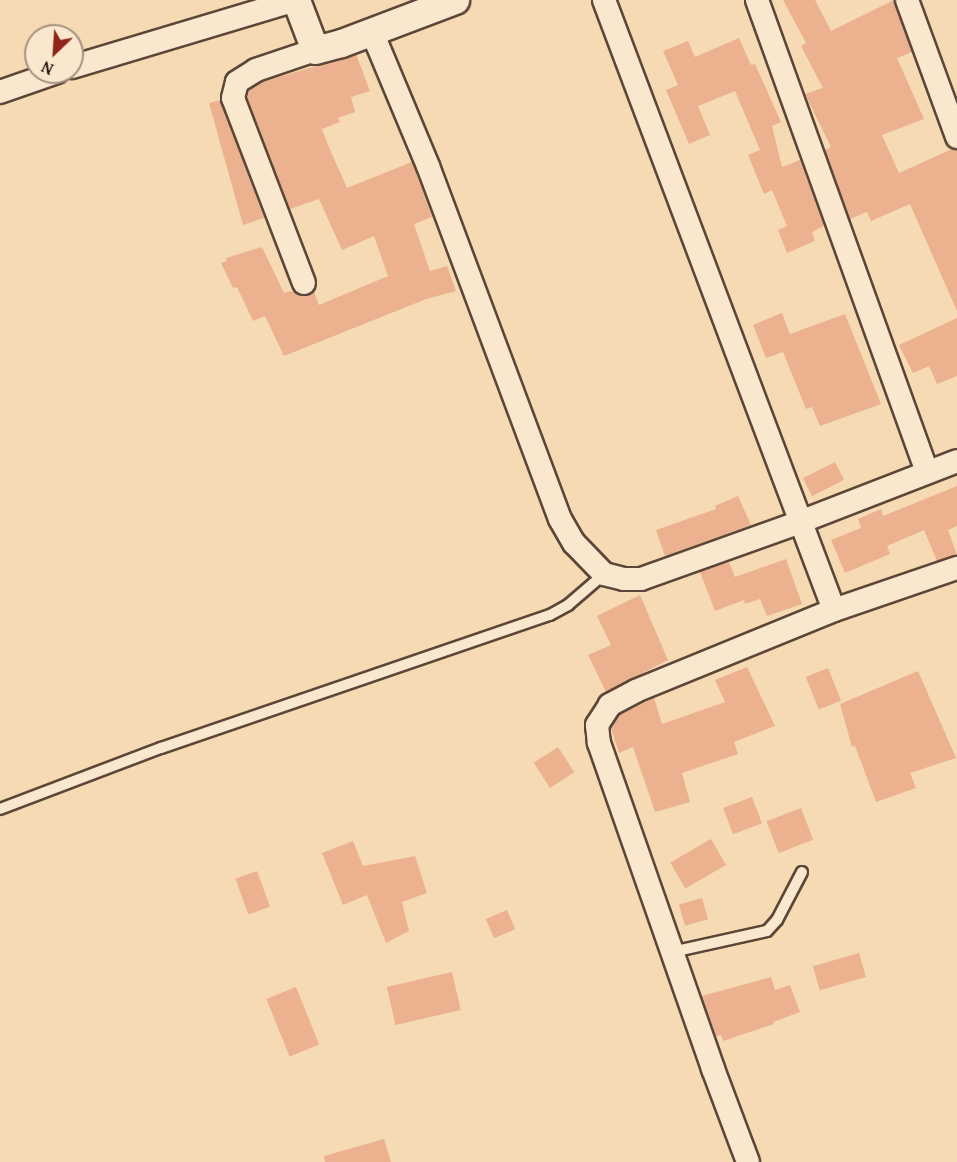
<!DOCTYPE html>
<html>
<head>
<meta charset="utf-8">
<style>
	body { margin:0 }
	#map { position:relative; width:957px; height:1162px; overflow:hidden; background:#f6dab4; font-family:"Gentium Book Plus",serif }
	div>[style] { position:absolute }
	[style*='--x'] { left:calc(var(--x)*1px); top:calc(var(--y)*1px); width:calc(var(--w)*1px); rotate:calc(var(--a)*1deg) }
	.building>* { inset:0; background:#ecb18f; transform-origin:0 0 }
	.roads { filter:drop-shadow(2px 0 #5c4637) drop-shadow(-2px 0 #5c4637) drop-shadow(0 2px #5c4637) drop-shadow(0 -2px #5c4637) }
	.service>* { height:10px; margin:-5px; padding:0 5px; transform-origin:5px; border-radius:5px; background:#f9e7ce }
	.minor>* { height:22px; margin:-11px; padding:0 11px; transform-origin:11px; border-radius:11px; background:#f9e7ce }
	.tertiary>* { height:27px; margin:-13.5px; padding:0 13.5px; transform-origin:13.5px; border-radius:13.5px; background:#f9e7ce }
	span { translate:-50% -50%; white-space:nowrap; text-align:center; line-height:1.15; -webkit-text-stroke:6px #f9e7ce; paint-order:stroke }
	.north { position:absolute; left:24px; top:24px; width:60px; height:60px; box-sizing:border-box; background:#f9e7ce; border:2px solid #a59381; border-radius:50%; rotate:205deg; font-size:16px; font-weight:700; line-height:24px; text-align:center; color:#28140d }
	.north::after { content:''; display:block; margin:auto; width:21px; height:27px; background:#8f2418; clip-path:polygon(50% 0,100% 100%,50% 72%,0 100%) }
</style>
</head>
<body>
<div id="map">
	<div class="building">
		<i style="clip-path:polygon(783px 0,815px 0,831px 31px,894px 0,912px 52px,897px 58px,924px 119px,882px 135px,899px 173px,952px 149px,957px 150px,957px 311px,910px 204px,871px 221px,867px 212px,850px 219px,825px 150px,831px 147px,805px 94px,823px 88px,801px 46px,806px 43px)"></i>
		<i style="clip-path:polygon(739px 38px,751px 65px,755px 64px,781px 122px,772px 126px,782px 167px,800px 160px,824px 226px,812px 232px,815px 241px,787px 253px,778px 230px,787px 226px,772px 190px,764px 194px,748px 155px,760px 150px,735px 91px,698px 106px,710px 135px,689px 144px,666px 90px,678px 85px,663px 51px,688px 41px,695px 57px)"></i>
		<i style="clip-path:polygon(356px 54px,370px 91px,351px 97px,355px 112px,338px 118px,340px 122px,322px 129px,328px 145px,347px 188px,412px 162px,432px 217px,414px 224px,430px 271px,447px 266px,456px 291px,426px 299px,284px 356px,265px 316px,253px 321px,237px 287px,233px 288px,221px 263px,227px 261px,226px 258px,262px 247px,284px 293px,290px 291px,302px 296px,314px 292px,319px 305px,388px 276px,374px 236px,342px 250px,319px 199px,290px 209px,247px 97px,249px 91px,262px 82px)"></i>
		<i style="clip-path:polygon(220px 100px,264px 218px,243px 225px,209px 103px)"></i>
		<i style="clip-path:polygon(782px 313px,790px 334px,845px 314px,881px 404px,820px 426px,812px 407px,806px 409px,783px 352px,766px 358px,753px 325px)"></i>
		<i style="clip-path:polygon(957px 318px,957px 376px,937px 384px,929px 366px,913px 373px,899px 345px)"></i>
		<i style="left:835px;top:462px;width:20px;height:36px;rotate:63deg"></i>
		<i style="clip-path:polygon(957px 486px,957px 526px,948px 530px,957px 555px,937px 561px,924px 530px,887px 546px,890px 554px,845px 573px,831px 540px,861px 528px,858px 519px,881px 509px,883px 516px)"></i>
		<i style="clip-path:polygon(738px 496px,751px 525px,665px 556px,656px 530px,716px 509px,715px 506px)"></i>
		<i style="clip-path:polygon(786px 559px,802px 604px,767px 616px,760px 599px,745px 604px,744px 600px,715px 611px,700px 572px,729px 562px,735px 577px)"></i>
		<i style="clip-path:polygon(640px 595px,668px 660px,606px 692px,588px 655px,611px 645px,597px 616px)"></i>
		<i style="clip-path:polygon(747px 667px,775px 726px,734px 742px,738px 754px,682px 773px,690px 802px,655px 812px,633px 747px,619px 753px,611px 728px,619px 715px,654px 698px,662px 724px,725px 702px,715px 680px)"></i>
		<i style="left:828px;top:668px;width:35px;height:24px;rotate:68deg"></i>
		<i style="clip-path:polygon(918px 671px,956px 758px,910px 773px,916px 788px,876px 802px,855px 746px,852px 747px,840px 704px)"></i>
		<i style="left:558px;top:747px;width:30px;height:29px;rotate:57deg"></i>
		<i style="left:752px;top:797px;width:28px;height:31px;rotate:69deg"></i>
		<i style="left:801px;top:808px;width:34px;height:37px;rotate:69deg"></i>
		<i style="left:711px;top:839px;width:30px;height:47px;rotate:60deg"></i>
		<i style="clip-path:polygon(353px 841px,363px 866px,415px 856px,427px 893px,402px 902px,409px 931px,386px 943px,367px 895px,343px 905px,322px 853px)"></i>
		<i style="left:257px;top:871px;width:38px;height:23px;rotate:70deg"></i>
		<i style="left:702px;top:898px;width:22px;height:24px;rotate:74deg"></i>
		<i style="left:507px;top:910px;width:21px;height:23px;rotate:67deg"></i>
		<i style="left:859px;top:953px;width:25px;height:48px;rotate:74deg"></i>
		<i style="left:452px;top:972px;width:39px;height:67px;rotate:77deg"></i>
		<i style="clip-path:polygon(771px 977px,775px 990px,790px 985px,800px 1012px,773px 1022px,774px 1024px,723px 1041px,721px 1035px,716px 1036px,702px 996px)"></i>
		<i style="left:296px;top:987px;width:62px;height:32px;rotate:68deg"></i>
		<i style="clip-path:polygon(384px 1139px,391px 1162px,325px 1162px,324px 1156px)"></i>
	</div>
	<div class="roads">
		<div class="service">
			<i style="--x:0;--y:809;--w:172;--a:-20.8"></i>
			<i style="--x:161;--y:748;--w:411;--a:-18.9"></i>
			<i style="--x:550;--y:615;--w:21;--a:-29"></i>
			<i style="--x:568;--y:605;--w:48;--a:-40.7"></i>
			<i style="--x:672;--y:952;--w:97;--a:-12.5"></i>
			<i style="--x:767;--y:931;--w:15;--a:-48"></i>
			<i style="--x:777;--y:920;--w:54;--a:-62.5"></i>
		</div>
		<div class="minor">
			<i style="--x:604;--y:0;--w:652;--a:69.34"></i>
			<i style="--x:834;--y:610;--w:214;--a:157.8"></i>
			<i style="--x:636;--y:691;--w:30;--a:152"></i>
			<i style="--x:610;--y:705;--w:24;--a:123"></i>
			<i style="--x:597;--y:725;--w:18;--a:84"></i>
			<i style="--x:599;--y:743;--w:345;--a:70.7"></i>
			<i style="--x:713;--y:1069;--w:99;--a:69.4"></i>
			<i style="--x:757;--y:0;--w:502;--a:70.19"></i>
			<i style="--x:907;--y:0;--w:146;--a:69.9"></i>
			<i style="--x:372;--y:32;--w:145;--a:67.3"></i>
			<i style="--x:428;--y:166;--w:377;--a:69.5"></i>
			<i style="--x:560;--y:519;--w:28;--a:60"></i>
			<i style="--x:574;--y:543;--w:43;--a:45.9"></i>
			<i style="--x:604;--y:574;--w:21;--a:14"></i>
			<i style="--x:624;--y:579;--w:17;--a:0"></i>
			<i style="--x:641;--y:579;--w:169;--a:-19.7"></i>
			<i style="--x:800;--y:522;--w:168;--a:-21.2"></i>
			<i style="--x:72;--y:67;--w:234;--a:-16.7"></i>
			<i style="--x:0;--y:92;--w:60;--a:-19.3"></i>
			<i style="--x:304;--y:283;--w:198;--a:-111"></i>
			<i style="--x:233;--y:98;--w:16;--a:-76"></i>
			<i style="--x:237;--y:82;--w:22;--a:-32"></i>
			<i style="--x:256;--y:70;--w:62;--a:-18.7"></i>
			<i style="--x:834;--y:610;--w:130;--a:-18.9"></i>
		</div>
		<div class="tertiary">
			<i style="--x:296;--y:0;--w:53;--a:69.2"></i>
			<i style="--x:315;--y:50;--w:27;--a:-15"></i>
			<i style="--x:341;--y:43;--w:122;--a:-20.7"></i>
		</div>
	</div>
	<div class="north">N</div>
</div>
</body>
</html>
